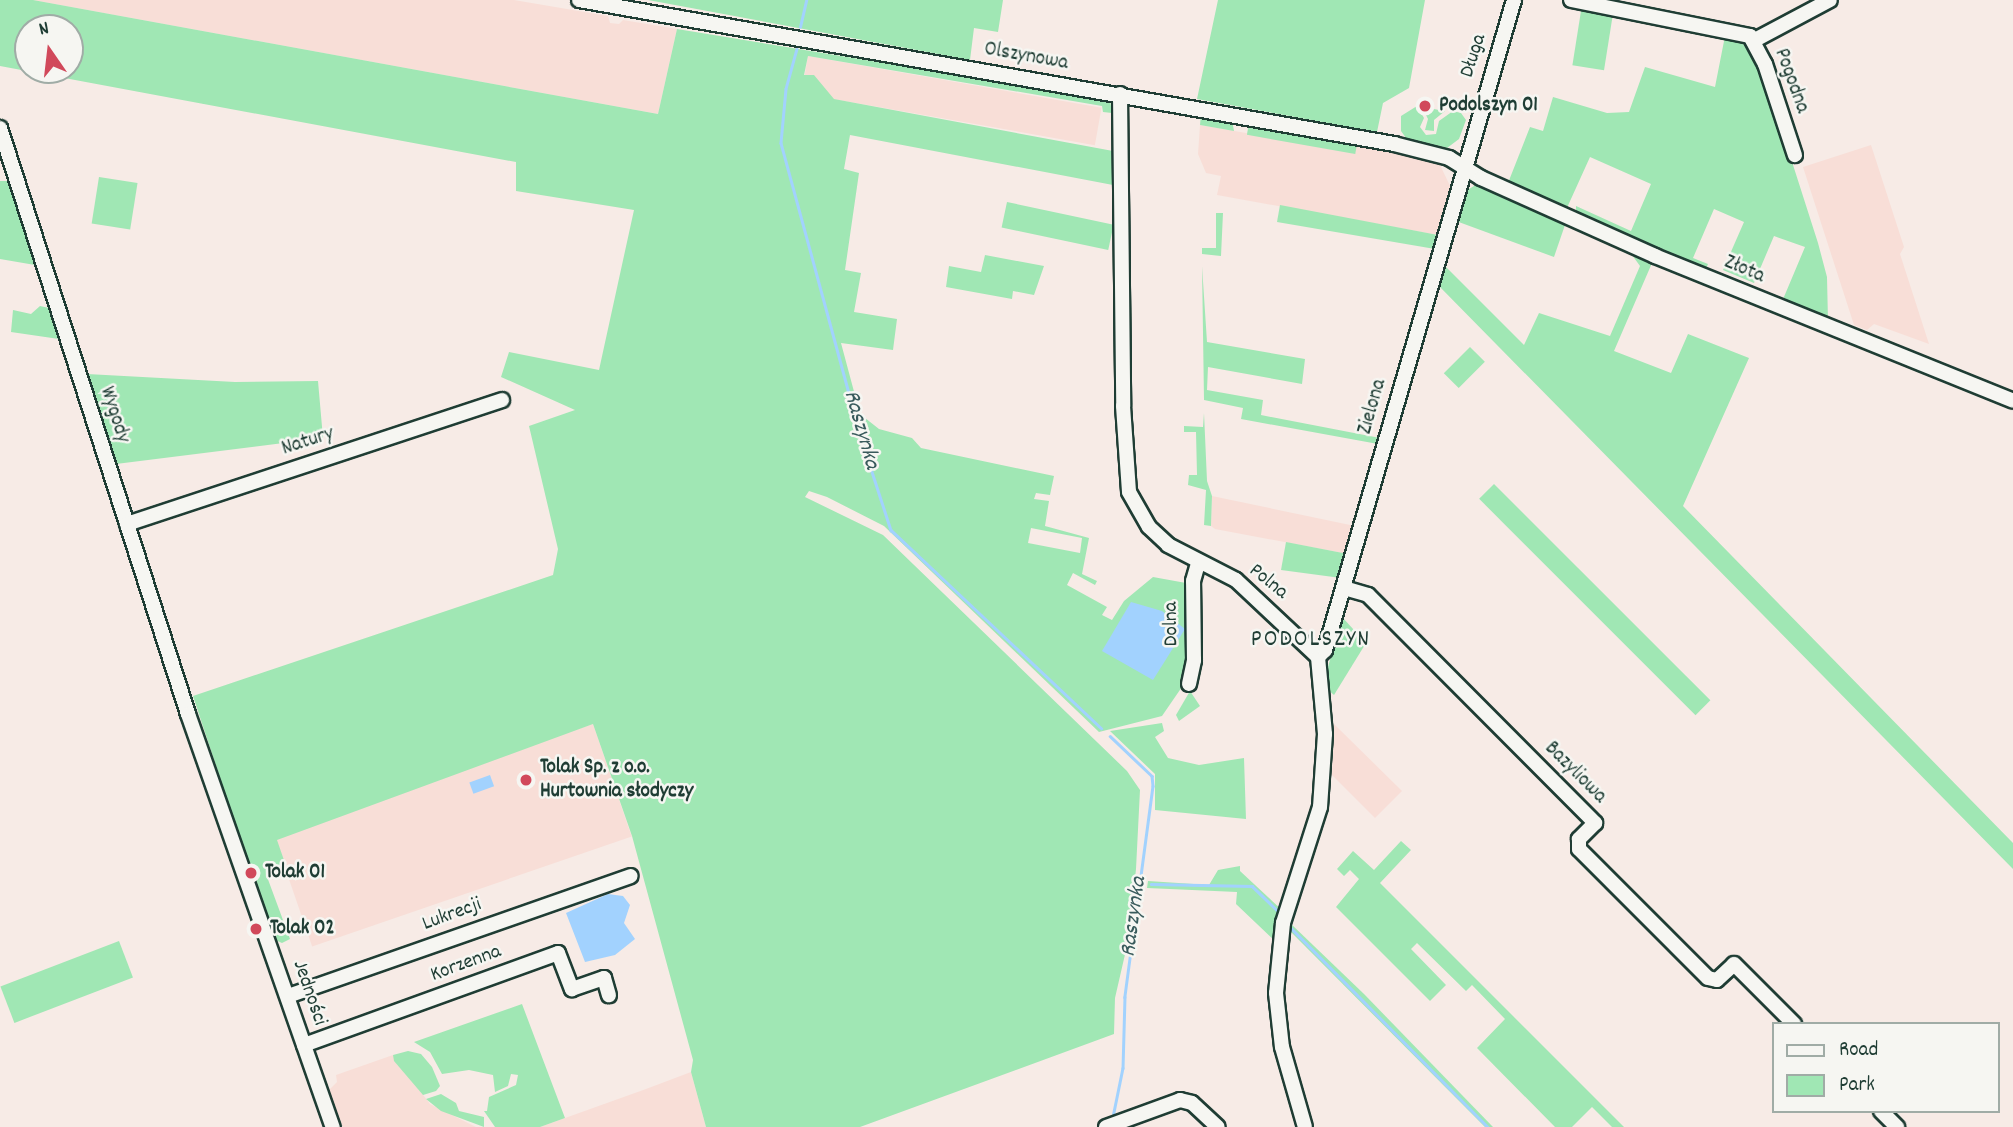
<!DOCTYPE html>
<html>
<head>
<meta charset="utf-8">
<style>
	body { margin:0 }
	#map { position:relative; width:2013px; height:1127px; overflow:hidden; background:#f7ebe6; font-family:Dekko,sans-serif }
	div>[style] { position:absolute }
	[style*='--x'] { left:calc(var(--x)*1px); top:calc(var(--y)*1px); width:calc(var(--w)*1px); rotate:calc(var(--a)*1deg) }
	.built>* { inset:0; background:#f8ded7; transform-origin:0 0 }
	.green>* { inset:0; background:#a0e7b4; transform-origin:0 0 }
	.water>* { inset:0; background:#a2d2fe; transform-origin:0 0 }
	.stream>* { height:2.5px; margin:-1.25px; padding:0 1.25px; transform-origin:1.25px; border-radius:1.25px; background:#a2d2fe }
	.roads { filter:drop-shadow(2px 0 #1f3d34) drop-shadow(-2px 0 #1f3d34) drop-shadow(0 2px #1f3d34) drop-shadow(0 -2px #1f3d34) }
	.minor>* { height:14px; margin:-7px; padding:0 7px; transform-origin:7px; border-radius:7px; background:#f6f6f2 }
	.dots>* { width:19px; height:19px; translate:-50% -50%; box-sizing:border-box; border:4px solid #f6f6f2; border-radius:50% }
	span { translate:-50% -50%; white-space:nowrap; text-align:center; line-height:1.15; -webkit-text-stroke:5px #f6f6f2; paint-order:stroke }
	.street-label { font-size:21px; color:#1f3d34 }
	.poi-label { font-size:21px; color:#1f3d34; font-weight:700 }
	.left { translate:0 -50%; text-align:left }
	.water-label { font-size:23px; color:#395b5c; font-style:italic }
	.quarter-label { font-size:24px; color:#1f3d34; letter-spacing:2px }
	.legend { position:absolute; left:1772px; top:1022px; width:228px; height:91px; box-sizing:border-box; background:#f6f6f2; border:2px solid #a0aca6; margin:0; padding:9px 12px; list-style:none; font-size:21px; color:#1f3d34 }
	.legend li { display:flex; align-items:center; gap:14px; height:35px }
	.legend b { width:35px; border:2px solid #a0aca6 }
	.north { position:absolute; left:14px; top:14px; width:70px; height:70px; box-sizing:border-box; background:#f6f6f2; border:2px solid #a0aca6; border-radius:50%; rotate:346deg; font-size:19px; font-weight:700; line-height:28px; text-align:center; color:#1f3d34 }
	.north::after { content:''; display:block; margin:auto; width:24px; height:32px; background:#d1495b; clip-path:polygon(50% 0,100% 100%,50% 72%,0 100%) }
</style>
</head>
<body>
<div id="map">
	<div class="built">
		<i style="clip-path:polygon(33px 0,514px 0,608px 16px,610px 23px,619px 24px,623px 20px,677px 29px,658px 114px)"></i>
		<i style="left:808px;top:56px;width:298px;height:38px;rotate:10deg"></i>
		<i style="clip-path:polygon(1200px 125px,1354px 152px,1357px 142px,1440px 165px,1452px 190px,1438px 235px,1217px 195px,1221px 176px,1206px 173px,1198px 154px)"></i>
		<i style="clip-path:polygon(1871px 145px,1904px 247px,1900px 254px,1929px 344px,1874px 324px,1867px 330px,1854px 325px,1803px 167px)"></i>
		<i style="clip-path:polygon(1212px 496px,1355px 526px,1348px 554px,1215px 529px,1211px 526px)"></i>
		<i style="left:593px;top:724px;width:119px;height:338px;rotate:71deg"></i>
		<i style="clip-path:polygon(1334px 724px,1402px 791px,1375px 818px,1332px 775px)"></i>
		<i style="clip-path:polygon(393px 1055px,430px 1104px,476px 1127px,343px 1127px,329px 1090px,337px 1082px,336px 1075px)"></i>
		<i style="clip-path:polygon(691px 1072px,706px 1127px,540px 1127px,646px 1089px)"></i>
	</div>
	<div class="green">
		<i style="clip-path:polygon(evenodd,0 0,33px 0,658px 114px,677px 29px,1110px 100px,1112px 113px,1103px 112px,1102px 106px,808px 56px,804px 75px,814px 75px,834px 99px,1113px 151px,1113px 185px,850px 135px,844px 169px,859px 173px,845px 270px,861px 273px,854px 312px,897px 319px,893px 350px,841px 343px,860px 414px,879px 429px,912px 438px,921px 448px,1054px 476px,1050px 495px,1036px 493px,1034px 499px,1049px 501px,1045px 526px,1089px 538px,1082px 574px,1097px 581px,1095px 585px,1073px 573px,1067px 585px,1107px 607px,1102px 615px,1112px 620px,1124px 601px,1153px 577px,1186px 583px,1190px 643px,1184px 684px,1162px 716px,1099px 732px,884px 526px,827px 497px,809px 491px,805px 497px,883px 535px,1127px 771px,1140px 790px,1136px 869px,1129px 937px,1115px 998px,1114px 1034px,860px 1127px,706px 1127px,691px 1072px,693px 1060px,632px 836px,593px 724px,277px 840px,286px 866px,266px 874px,290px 939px,282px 943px,273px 939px,193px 696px,553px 575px,558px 549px,529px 426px,575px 410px,501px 377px,509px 352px,599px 370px,634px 210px,516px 191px,516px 162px,0 66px,0 0,28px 28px,70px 28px,70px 70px,28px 70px,28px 28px,0 0,1031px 528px,1082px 538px,1080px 553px,1028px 543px,1031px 528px)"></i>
		<i style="clip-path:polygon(648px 0,1003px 0,998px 32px,974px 28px,970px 60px)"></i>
		<i style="clip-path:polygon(1218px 0,1425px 0,1409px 88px,1383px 103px,1377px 132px,1197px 99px)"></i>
		<i style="left:1581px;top:11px;width:32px;height:55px;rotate:9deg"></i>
		<i style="clip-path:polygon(1725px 36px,1739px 39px,1762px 68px,1818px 243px,1827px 277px,1828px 321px,1781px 304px,1805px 247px,1774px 236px,1754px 283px,1723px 270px,1744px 222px,1714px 209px,1693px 258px,1708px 264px,1705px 271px,1576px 214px,1576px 206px,1631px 231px,1651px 184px,1590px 157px,1566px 210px,1508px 183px,1530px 127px,1543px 131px,1553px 97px,1607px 113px,1629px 112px,1645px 67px,1715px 87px)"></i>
		<i style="clip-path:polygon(1417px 106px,1424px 118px,1420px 127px,1426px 135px,1436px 134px,1439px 121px,1453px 111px,1461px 113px,1466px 120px,1459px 139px,1447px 148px,1406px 138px,1401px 131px,1401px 116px)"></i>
		<i style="clip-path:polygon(1422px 107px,1445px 111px,1434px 120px,1434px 131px,1425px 130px,1428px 119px)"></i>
		<i style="clip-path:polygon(1201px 115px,1232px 120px,1234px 131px,1200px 125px)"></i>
		<i style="left:1249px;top:123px;width:110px;height:12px;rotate:10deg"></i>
		<i style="left:99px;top:177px;width:39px;height:47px;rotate:9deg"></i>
		<i style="clip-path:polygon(0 181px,9px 181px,35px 265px,0 259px)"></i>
		<i style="clip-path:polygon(1479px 183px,1566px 222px,1554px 257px,1456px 221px,1464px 192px)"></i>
		<i style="left:1007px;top:202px;width:109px;height:26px;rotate:12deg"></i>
		<i style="clip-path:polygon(1280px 205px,1438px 235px,1435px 249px,1277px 222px)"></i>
		<i style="clip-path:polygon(1216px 213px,1223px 213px,1221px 256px,1202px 254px,1202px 248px,1216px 248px)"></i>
		<i style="clip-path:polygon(985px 255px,1044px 266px,1034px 295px,1013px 291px,1012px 299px,946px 287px,949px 266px,981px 272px)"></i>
		<i style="clip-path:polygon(1632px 255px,1652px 263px,1614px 351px,1671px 373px,1688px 334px,1749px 358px,1683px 506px,2013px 843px,2013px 869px,1438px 285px,1443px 264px,1524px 345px,1539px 313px,1610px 336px,1640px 266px)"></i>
		<i style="clip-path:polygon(1202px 266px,1207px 342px,1305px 359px,1302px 384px,1208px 367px,1207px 390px,1263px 400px,1261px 415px,1380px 438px,1378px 444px,1241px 419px,1243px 408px,1204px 400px)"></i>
		<i style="clip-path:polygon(40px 306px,49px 308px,59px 339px,11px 332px,13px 310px,31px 314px)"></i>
		<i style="left:1470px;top:347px;width:21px;height:37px;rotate:45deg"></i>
		<i style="clip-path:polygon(87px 374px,235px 382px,318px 381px,323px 438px,116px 464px)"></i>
		<i style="clip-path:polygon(1204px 413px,1207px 481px,1212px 496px,1211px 526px,1204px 525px,1206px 490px,1188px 485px,1189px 475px,1197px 475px,1196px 432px,1184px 432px,1184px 426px,1203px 427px)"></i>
		<i style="left:1494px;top:484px;width:306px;height:21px;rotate:45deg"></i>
		<i style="clip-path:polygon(1286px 542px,1348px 554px,1341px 578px,1281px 570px)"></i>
		<i style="clip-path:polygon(1342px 617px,1366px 643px,1334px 695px,1327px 689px,1326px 674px)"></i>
		<i style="clip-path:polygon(1190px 691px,1200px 706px,1179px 721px,1176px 715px)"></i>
		<i style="clip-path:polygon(1162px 723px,1164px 731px,1155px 737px,1168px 758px,1199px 765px,1244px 758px,1246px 819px,1155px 810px,1155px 774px,1110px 731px)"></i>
		<i style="clip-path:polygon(1401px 841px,1411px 850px,1380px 883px,1624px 1127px,1612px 1127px,1592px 1107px,1572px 1127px,1555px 1127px,1477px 1048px,1505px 1019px,1472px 985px,1466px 991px,1417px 943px,1411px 949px,1446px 985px,1430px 1001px,1336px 907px,1359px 879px,1350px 870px,1344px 876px,1337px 869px,1353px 851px,1374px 870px)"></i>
		<i style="clip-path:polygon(1240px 866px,1240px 871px,1284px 912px,1276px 942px,1236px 904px,1237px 892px,1147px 888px,1148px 881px,1209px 885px,1218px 870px)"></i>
		<i style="clip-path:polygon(1289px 922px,1364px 994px,1493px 1127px,1485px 1127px,1288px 929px)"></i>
		<i style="left:119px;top:941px;width:39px;height:127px;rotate:69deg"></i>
		<i style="clip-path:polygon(522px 1004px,565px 1118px,540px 1127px,495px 1127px,484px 1111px,487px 1111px,489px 1097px,516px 1085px,518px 1075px,511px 1074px,508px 1086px,495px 1092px,493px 1075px,469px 1070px,442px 1074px,430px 1052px,414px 1042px)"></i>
		<i style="clip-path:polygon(408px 1051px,421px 1054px,432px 1067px,440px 1086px,436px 1091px,423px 1095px,394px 1061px,393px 1055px)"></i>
		<i style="clip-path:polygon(441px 1094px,456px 1103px,459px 1111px,484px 1117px,484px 1127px,441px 1111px,426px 1099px)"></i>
	</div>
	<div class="water">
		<i style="clip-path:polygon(1131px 602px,1162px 611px,1185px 629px,1153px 680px,1102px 651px)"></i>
		<i style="left:490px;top:775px;width:12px;height:22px;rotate:70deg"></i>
		<i style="clip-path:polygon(608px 894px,623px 896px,630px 905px,624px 923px,635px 939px,615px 955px,585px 962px,566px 913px)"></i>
	</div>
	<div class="stream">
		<i style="--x:800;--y:27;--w:28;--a:-77"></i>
		<i style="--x:797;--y:49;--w:41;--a:105.4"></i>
		<i style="--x:786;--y:89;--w:54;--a:95.3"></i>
		<i style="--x:781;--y:143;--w:309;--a:74.8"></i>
		<i style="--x:862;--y:441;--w:94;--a:72"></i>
		<i style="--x:891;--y:530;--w:289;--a:43.3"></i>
		<i style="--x:1110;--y:736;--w:58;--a:43.6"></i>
		<i style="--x:1152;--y:776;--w:10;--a:84"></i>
		<i style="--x:1153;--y:786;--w:213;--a:97.6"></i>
		<i style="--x:1125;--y:997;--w:71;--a:91.6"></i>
		<i style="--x:1123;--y:1068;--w:50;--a:101.5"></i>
		<i style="--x:1151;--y:884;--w:101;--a:1.1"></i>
		<i style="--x:1252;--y:886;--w:37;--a:44"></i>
		<i style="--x:1290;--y:927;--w:281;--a:45.3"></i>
	</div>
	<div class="roads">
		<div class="minor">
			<i style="--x:579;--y:0;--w:828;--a:10.02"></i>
			<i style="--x:1394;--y:144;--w:57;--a:14.3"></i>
			<i style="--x:1449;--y:158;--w:38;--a:32"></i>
			<i style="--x:1481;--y:178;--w:191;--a:24.1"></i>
			<i style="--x:1655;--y:256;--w:386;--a:22"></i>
			<i style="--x:1571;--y:0;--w:183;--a:11.4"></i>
			<i style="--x:1750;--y:36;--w:32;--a:62"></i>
			<i style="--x:1765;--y:64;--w:96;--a:71.8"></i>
			<i style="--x:1753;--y:41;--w:87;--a:-28"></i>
			<i style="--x:1120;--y:94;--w:312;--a:89.4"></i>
			<i style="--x:1123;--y:406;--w:86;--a:86"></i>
			<i style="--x:1129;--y:492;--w:40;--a:60.3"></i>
			<i style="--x:1149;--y:527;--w:26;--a:43"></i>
			<i style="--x:1168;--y:545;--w:76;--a:27.2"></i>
			<i style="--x:1236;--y:580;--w:112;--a:43.2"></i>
			<i style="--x:1318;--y:657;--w:77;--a:84.8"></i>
			<i style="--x:1325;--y:734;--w:73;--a:93.9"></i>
			<i style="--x:1320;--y:807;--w:122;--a:107.7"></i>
			<i style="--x:1283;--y:923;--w:70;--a:95.7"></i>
			<i style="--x:1276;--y:993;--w:54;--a:83.7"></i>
			<i style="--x:1282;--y:1047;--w:83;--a:74"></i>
			<i style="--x:0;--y:128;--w:615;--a:72.21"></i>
			<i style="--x:188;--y:714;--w:438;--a:70.7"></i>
			<i style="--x:127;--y:524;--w:395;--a:-18.3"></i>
			<i style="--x:1344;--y:588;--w:25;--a:16"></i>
			<i style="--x:1368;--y:595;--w:322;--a:45.1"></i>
			<i style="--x:1595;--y:823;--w:23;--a:135"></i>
			<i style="--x:1579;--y:839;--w:10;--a:90"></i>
			<i style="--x:1579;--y:849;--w:182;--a:45"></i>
			<i style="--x:1708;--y:978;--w:9;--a:13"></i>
			<i style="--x:1717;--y:980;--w:23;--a:-43"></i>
			<i style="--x:1734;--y:964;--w:85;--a:45"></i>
			<i style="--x:1318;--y:657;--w:10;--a:-45"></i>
			<i style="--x:1325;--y:650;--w:677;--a:-73.79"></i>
			<i style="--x:1189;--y:684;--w:25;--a:-78"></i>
			<i style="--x:1194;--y:660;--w:79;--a:-90.7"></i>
			<i style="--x:1193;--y:581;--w:18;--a:-74"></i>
			<i style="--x:288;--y:996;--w:363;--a:-19.3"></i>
			<i style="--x:304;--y:1045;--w:270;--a:-19.9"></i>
			<i style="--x:558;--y:953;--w:39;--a:69"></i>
			<i style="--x:572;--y:989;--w:34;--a:-19"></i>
			<i style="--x:604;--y:978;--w:18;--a:74"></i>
			<i style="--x:1881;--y:1111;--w:23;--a:45"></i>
			<i style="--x:1106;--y:1127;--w:79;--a:-20"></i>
			<i style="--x:1180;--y:1100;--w:12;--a:14"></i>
			<i style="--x:1192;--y:1103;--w:35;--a:43"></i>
		</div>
	</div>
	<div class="dots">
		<i style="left:1425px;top:106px;background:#d1495b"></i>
		<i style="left:526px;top:780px;background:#d1495b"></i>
		<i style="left:251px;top:873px;background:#d1495b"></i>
		<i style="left:256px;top:929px;background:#d1495b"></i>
	</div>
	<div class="street-label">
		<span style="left:1474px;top:56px;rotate:-72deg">Długa</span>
		<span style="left:1026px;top:57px;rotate:10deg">Olszynowa</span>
		<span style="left:1791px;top:81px;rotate:70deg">Pogodna</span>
		<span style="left:1744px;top:270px;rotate:23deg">Złota</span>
		<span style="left:1373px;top:407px;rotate:-74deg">Zielona</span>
		<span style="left:114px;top:415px;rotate:72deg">Wygody</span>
		<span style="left:308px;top:442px;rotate:-18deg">Natury</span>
		<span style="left:1268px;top:582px;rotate:39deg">Polna</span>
		<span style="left:1172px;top:624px;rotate:-91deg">Dolna</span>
		<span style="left:1575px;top:773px;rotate:45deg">Bazyliowa</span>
		<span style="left:452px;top:915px;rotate:-20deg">Lukrecji</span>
		<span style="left:466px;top:964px;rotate:-20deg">Korzenna</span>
		<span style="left:309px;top:993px;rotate:71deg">Jedności</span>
	</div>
	<div class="poi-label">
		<span class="left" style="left:1439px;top:106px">Podolszyn 01</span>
		<span class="left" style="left:540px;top:780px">Tolak Sp. z o.o.<br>Hurtownia słodyczy</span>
		<span class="left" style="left:265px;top:873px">Tolak 01</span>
		<span class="left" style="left:270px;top:929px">Tolak 02</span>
	</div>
	<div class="water-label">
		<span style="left:860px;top:430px;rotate:74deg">Raszynka</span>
		<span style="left:1135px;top:917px;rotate:-82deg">Raszynka</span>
	</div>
	<div class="quarter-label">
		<span style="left:1311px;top:641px">PODOLSZYN</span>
	</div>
	<ul class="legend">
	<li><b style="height:9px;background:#f6f6f2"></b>Road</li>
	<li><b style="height:19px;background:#a0e7b4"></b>Park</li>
	</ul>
	<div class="north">N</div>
</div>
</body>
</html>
